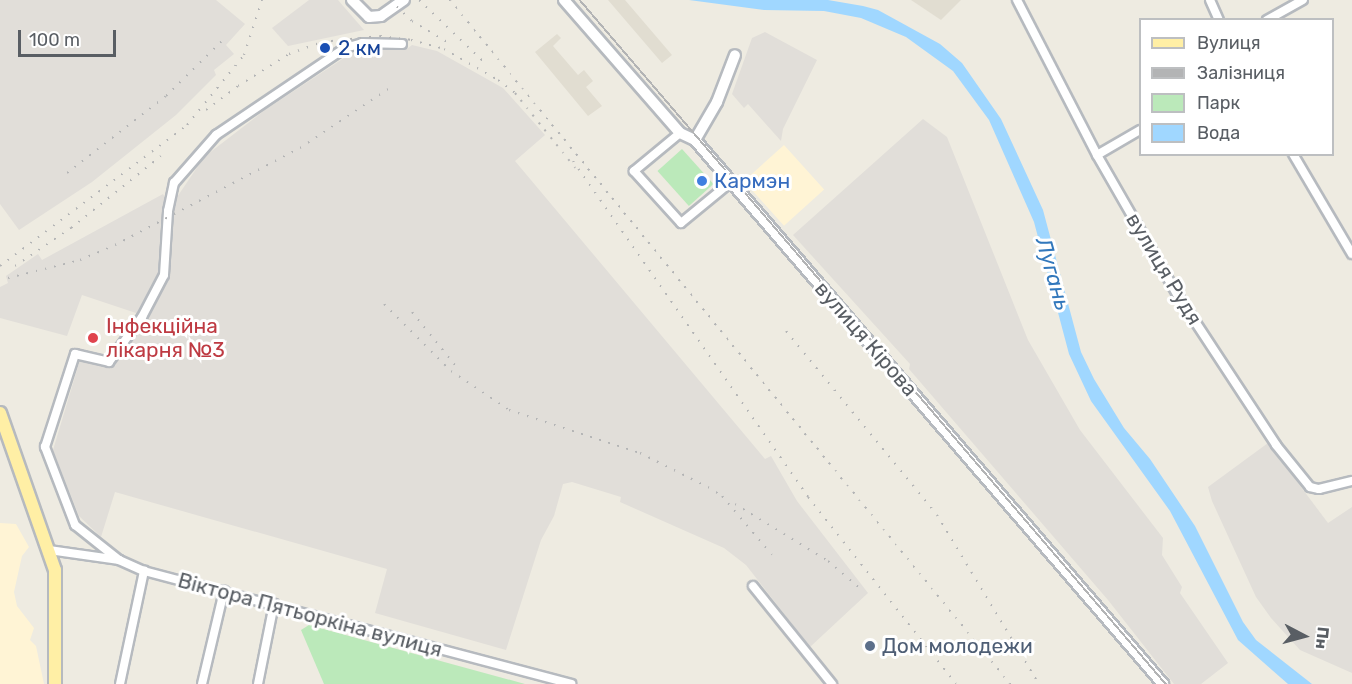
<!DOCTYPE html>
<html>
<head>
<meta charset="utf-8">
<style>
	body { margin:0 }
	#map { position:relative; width:1352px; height:684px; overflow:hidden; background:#eeebe1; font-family:Rubik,sans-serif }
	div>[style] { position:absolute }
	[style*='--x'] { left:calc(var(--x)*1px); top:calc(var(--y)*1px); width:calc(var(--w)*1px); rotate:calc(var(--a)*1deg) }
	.commercial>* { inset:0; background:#fff4d5; transform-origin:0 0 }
	.industrial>* { inset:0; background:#e1ded9 }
	.education>* { inset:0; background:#e1ddd1 }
	.green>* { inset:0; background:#bbe9ba; transform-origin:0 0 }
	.water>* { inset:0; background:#a0d7ff }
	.roads { filter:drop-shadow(2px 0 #b6babf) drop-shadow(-2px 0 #b6babf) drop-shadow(0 2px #b6babf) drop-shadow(0 -2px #b6babf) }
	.street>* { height:8px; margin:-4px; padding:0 4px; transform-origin:4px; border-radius:4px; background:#fff }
	.secondary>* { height:10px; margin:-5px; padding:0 5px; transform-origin:5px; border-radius:5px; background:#fff }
	.primary>* { height:12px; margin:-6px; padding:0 6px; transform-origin:6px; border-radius:6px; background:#ffefa5 }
	.tram>* { height:1.5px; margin:-0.75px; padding:0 0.75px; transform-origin:0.75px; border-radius:0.75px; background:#b3b4b5 }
	.rail>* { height:2px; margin-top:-1px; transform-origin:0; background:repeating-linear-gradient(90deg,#b3b4b5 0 1.5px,transparent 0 9.5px) }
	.dots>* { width:16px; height:16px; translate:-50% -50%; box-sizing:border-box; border:3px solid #fff; border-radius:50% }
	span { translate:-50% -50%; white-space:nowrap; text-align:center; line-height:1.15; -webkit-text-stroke:6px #fff; paint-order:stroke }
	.transit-label { font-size:21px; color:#164399 }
	.left { translate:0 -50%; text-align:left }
	.shop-label { font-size:21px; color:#366cbe }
	.street-label { font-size:21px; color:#595e64 }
	.health-label { font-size:21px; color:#be3a42 }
	.service-label { font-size:21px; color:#4e5e75 }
	.water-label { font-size:22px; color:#3278bc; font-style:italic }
	.legend { position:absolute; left:1139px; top:18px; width:195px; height:138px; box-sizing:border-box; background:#fff; border:2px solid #bdbfc1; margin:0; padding:8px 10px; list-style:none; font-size:18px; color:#595e64 }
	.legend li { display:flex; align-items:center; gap:12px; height:30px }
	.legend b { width:30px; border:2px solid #bdbfc1 }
	.north { position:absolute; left:1274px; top:606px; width:60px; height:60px; -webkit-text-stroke:4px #fff; paint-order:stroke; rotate:96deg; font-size:16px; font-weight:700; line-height:24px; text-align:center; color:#595e64 }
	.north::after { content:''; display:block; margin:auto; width:21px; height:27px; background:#595e64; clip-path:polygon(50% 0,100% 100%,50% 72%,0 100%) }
	.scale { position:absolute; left:18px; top:30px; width:98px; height:27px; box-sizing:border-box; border:3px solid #595e64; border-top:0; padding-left:8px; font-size:18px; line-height:21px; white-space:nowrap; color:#595e64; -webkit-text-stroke:4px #fff; paint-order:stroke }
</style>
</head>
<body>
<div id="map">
	<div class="commercial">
		<i style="left:784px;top:145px;width:60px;height:54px;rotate:48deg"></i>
		<i style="clip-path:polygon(0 523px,16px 524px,29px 547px,22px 556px,14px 592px,17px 606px,34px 628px,30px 640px,36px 646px,44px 684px,0 684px)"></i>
	</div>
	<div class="industrial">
		<i style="clip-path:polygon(0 0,216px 0,245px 24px,226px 45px,234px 54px,214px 70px,216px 75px,176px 115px,92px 182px,19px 230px,0 204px)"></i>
		<i style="clip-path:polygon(309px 0,338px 0,364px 30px,288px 46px,272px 28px)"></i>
		<i style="clip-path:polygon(765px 32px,817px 60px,783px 129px,781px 141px,748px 104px,744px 108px,732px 94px,752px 38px)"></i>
		<i style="clip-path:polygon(412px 45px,437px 51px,503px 88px,545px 135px,515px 161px,765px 459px,771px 456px,797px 501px,868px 593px,810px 647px,746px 565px,724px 548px,620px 502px,621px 497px,572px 482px,563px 484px,554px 516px,541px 540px,506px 650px,375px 613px,387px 569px,115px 492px,101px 537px,79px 516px,53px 450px,80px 360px,112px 367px,160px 295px,170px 272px,175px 200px,192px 175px,204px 157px,265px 110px,350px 54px,376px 47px,407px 49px)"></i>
		<i style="clip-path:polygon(923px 119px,947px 137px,1028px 340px,1080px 430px,1163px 538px,1162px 555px,1182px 587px,1180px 593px,1228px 663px,1201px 684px,1174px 684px,1108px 600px,909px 369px,910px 364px,793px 235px)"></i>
		<i style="clip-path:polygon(163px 194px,167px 201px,160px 277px,139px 314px,82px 295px,67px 336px,0 318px,0 287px,8px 283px,6px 276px,38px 254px,42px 260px)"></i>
		<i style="clip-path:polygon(1268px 443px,1328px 523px,1352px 507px,1352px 673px,1300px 650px,1271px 618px,1256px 597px,1212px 501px,1208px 487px)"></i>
	</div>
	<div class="education">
		<i style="clip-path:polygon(608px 0,625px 0,672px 55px,662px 63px)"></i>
		<i style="clip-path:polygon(911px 0,961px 0,941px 20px)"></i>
		<i style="clip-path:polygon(557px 34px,561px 38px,553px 46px,578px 75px,584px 70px,593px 81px,586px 87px,602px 106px,588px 116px,535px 52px)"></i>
	</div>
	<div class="green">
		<i style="left:682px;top:149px;width:47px;height:33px;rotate:48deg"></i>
		<i style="clip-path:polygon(309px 625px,525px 684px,324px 684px,301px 630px)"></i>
	</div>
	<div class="water">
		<i style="clip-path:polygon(689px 0,828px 0,863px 6px,878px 10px,940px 44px,962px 63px,1001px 119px,1043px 210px,1081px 352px,1094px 379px,1124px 428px,1150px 459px,1195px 526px,1243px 622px,1256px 640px,1312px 684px,1288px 684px,1238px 640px,1170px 511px,1091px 401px,1069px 354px,1034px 222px,989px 120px,953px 71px,906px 37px,861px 18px,824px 11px,764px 10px)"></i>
	</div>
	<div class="roads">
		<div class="street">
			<i style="--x:1017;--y:0;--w:174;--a:62.7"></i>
			<i style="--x:1097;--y:155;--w:160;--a:60.1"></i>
			<i style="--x:1177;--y:294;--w:181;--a:56.7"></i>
			<i style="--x:1276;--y:445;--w:54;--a:51"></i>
			<i style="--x:1310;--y:487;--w:9;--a:13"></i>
			<i style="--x:1319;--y:489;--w:34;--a:-14"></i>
			<i style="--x:1210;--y:0;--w:22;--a:66"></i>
			<i style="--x:1267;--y:20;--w:41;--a:-29.1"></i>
			<i style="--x:680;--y:133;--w:60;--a:140.4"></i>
			<i style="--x:634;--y:171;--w:70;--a:47.9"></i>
			<i style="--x:681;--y:223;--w:65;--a:-39.4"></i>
			<i style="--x:1293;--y:154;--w:116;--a:59.5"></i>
			<i style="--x:1097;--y:155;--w:50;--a:-30.2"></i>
			<i style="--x:49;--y:550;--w:71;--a:8.1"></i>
			<i style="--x:119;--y:560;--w:27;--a:24"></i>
			<i style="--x:144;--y:571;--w:442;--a:14.8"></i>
			<i style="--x:119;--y:560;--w:56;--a:-141.5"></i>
			<i style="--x:75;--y:525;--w:84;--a:-111"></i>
			<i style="--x:45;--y:447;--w:98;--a:-72.1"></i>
			<i style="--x:75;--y:354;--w:35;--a:13"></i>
			<i style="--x:109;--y:362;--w:56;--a:-53.7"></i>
			<i style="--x:142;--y:317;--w:47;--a:-62.4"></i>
			<i style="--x:164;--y:275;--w:64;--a:-86.4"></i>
			<i style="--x:168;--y:211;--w:29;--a:-78"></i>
			<i style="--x:174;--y:183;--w:64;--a:-48.8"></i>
			<i style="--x:216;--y:135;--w:156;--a:-34"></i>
			<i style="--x:345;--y:48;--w:18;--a:-16"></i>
			<i style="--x:362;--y:43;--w:40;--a:1.4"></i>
			<i style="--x:753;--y:586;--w:126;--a:51.1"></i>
			<i style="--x:120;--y:684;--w:116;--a:-78"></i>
			<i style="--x:202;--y:684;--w:96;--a:-76.7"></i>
			<i style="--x:258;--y:684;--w:82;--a:-78.7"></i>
		</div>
		<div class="secondary">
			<i style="--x:352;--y:0;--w:24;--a:45"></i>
			<i style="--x:369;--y:17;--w:12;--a:-5"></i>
			<i style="--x:381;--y:16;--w:28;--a:-35"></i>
			<i style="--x:564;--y:0;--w:176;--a:48.9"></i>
			<i style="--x:680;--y:133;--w:17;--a:25"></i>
			<i style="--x:695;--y:140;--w:718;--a:49.29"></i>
			<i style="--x:695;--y:140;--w:44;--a:-59.9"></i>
			<i style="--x:717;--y:102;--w:50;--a:-69"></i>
		</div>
		<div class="primary">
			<i style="--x:0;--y:413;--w:166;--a:70.7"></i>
			<i style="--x:55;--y:570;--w:114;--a:90"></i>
		</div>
	</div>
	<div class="tram">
		<i style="--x:580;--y:0;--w:901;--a:49.41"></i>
	</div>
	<div class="rail">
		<i style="--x:390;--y:0;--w:30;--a:44"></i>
		<i style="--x:412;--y:21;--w:47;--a:31"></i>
		<i style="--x:419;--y:0;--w:93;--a:43.7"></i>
		<i style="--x:450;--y:0;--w:884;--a:50.69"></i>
		<i style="--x:238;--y:86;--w:60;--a:-32.1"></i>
		<i style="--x:289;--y:54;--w:35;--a:-20"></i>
		<i style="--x:322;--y:42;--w:58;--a:-5.9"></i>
		<i style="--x:380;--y:36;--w:31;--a:7"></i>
		<i style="--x:411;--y:40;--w:34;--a:15"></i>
		<i style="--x:444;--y:49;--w:62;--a:29.9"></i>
		<i style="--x:498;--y:80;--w:21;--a:37"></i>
		<i style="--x:515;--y:93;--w:99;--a:51.2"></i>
		<i style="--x:206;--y:110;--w:45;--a:-36.9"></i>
		<i style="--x:573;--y:161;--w:410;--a:55"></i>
		<i style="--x:808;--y:497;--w:238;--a:51.6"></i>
		<i style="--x:67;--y:173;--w:125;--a:-37.9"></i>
		<i style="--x:166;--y:96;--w:83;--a:-44.5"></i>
		<i style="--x:0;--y:266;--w:234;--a:-37"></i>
		<i style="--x:187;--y:125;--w:90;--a:-50.8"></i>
		<i style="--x:244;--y:55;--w:58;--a:-71.9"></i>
		<i style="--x:15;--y:266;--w:68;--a:-34.2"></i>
		<i style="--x:71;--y:228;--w:115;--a:-38.7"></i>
		<i style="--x:8;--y:278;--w:74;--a:-14"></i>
		<i style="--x:80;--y:260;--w:38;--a:-23"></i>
		<i style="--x:115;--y:245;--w:209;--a:-27.7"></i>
		<i style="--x:300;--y:148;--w:106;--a:-33.8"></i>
		<i style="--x:384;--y:304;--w:95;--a:45"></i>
		<i style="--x:451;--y:371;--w:70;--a:33.9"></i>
		<i style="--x:509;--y:410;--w:138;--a:18.2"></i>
		<i style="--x:640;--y:453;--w:76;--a:26.6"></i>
		<i style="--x:708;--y:487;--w:17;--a:33"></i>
		<i style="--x:722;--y:496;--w:77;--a:49.7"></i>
		<i style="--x:412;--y:312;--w:68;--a:50.9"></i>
		<i style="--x:786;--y:331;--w:238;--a:50.6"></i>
		<i style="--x:937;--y:515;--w:197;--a:58.9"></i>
		<i style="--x:735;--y:504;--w:109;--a:31.5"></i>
		<i style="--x:828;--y:561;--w:45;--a:40.5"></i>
	</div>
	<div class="dots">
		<i style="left:325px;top:48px;background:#1a4fb4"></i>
		<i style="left:702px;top:181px;background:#3f7fe0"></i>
		<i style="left:93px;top:338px;background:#e0444e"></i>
		<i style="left:870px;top:646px;background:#5c6f8a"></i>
	</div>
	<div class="transit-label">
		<span class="left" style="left:338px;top:48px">2 км</span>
	</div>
	<div class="shop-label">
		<span class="left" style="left:714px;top:181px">Кармэн</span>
	</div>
	<div class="street-label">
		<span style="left:1164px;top:269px;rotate:59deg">вулиця Рудя</span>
		<span style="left:866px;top:339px;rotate:49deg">вулиця Кірова</span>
		<span style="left:310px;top:615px;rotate:15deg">Віктора Пятьоркіна вулиця</span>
	</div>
	<div class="health-label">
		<span class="left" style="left:106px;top:338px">Інфекційна<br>лікарня №3</span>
	</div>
	<div class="service-label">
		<span class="left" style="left:882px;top:646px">Дом молодежи</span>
	</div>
	<div class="water-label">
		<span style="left:1053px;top:274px;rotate:74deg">Лугань</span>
	</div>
	<ul class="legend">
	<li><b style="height:8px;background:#ffefa5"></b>Вулиця</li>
	<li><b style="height:8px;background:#b3b4b5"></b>Залізниця</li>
	<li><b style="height:16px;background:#bbe9ba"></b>Парк</li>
	<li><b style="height:16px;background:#a0d7ff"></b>Вода</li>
	</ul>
	<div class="north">Пн</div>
	<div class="scale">100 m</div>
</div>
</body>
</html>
